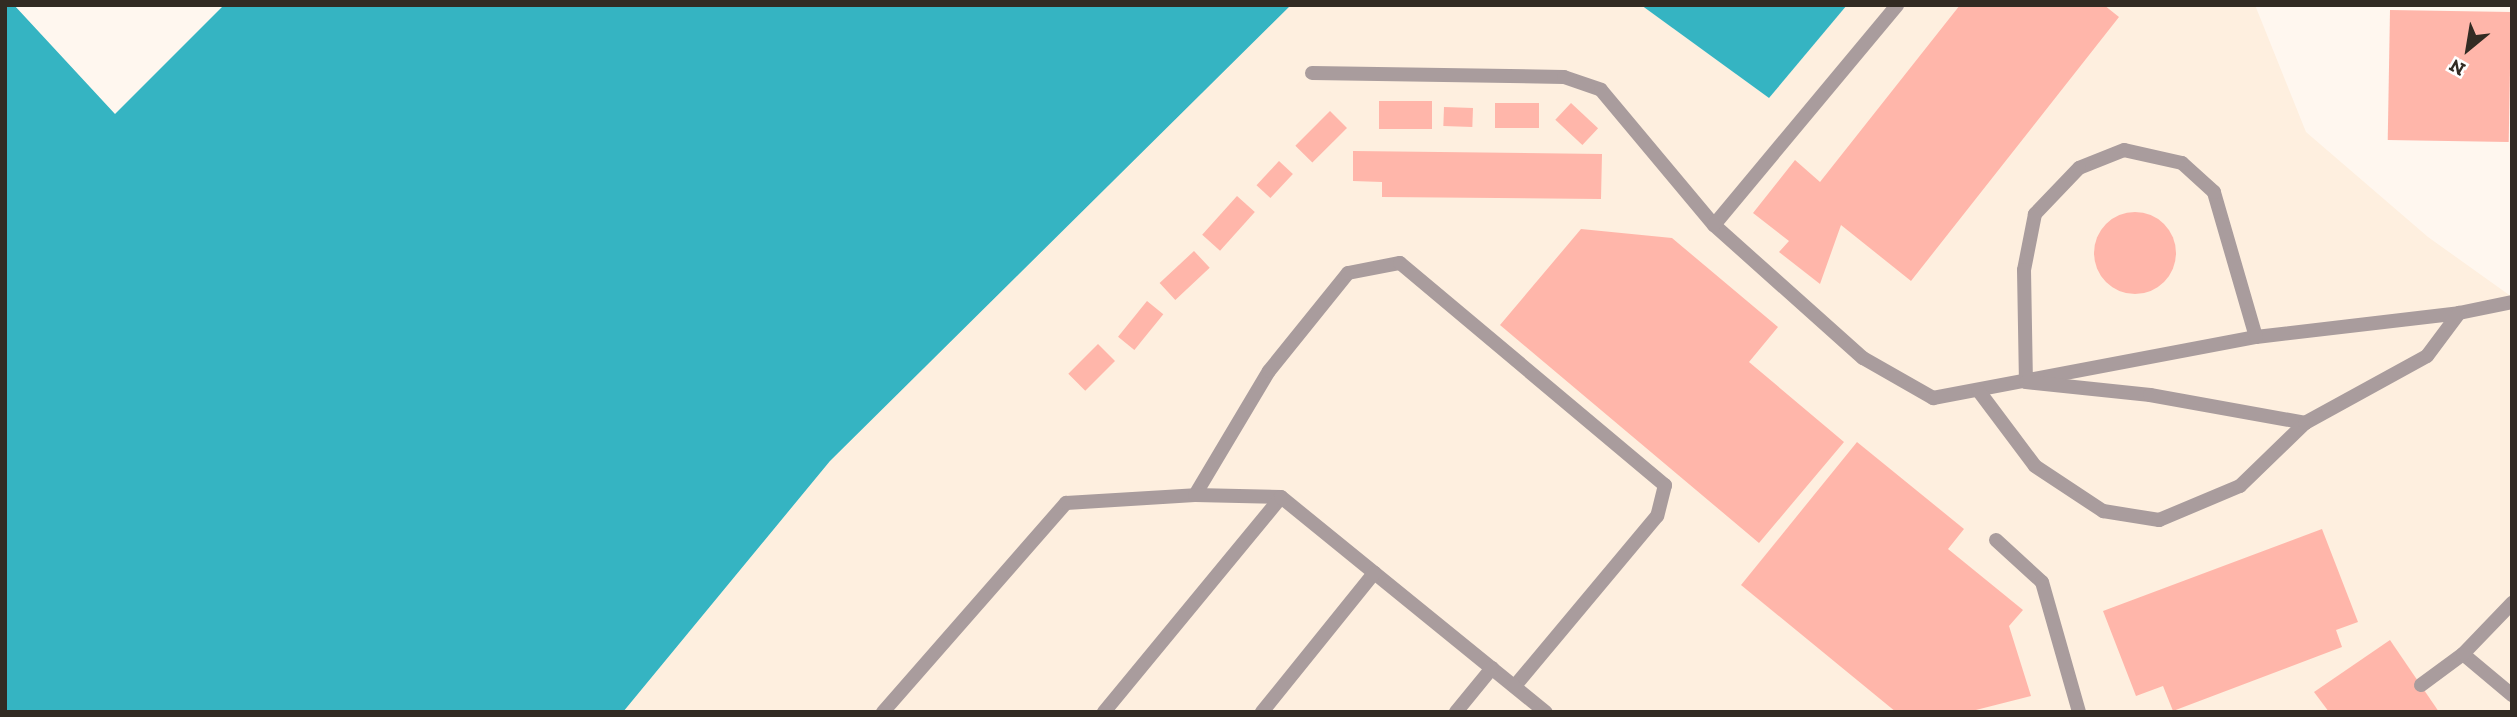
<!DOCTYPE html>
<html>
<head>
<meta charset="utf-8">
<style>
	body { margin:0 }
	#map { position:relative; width:2517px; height:717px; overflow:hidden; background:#fff7ef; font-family:"Zilla Slab",serif }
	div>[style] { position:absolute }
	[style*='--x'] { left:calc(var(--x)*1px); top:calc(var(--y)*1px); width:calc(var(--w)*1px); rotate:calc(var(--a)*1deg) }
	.built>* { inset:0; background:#feefdf }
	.water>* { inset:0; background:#35b4c2 }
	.building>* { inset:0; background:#ffb6aa; transform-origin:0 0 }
	.round { border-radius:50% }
	.lane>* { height:14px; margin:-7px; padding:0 7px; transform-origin:7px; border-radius:7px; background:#a99c9d }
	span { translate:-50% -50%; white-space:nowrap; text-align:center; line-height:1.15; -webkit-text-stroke:7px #fff; paint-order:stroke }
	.frame { position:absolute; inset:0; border:7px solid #322b23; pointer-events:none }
	.north { position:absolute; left:2433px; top:14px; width:70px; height:70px; -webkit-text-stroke:5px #fff; paint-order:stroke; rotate:210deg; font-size:19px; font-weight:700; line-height:28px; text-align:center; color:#322b23 }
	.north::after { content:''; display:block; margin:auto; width:24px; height:32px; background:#322b23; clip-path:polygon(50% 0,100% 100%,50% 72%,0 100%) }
</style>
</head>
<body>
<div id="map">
	<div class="built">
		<i style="clip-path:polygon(1291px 5px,1641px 5px,1769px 98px,1847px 5px,2255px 5px,2306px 132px,2428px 237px,2512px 297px,2512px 712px,623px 712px,830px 461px)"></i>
	</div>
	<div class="water">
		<i style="clip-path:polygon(5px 5px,14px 5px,115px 114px,224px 5px,1291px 5px,830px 461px,623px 712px,5px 712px)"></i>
		<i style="clip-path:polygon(1641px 5px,1847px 5px,1769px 98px)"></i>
	</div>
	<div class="building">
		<i style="clip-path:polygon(1960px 5px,2104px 5px,2119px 17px,1911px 281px,1841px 225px,1820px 284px,1779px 252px,1789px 241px,1753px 213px,1795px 160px,1820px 182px)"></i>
		<i style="left:2390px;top:10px;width:121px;height:130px;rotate:1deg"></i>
		<i style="left:1379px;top:101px;width:53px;height:28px"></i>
		<i style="left:1495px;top:103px;width:44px;height:25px"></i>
		<i style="left:1571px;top:103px;width:37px;height:23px;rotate:43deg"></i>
		<i style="left:1444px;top:107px;width:29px;height:19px;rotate:2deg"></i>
		<i style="left:1330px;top:111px;width:24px;height:49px;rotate:45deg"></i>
		<i style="clip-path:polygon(1353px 151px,1602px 154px,1601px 199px,1382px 197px,1382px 182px,1353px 181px)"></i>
		<i style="left:1279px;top:161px;width:19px;height:33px;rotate:43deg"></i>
		<i style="left:1237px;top:196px;width:24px;height:52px;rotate:42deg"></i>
		<i class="round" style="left:2094px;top:212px;width:82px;height:82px"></i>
		<i style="clip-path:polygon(1581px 229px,1672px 238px,1778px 327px,1749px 362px,1844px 442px,1759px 543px,1500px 325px)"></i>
		<i style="left:1194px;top:251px;width:23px;height:47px;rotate:47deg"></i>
		<i style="left:1147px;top:301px;width:21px;height:46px;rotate:39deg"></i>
		<i style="left:1098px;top:344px;width:24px;height:42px;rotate:45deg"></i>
		<i style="clip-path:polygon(1857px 442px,1964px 529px,1948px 549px,2023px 610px,2009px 626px,2031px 696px,1968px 712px,1896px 712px,1741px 585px)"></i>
		<i style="clip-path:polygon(2322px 529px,2358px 622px,2336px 630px,2342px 647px,2173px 711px,2163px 686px,2136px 696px,2103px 611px)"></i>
		<i style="clip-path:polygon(2390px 640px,2439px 712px,2329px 712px,2314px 692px)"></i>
	</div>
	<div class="lane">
		<i style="--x:1312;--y:73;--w:252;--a:0.9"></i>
		<i style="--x:1564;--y:77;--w:39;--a:19"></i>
		<i style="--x:1601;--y:90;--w:176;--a:50.1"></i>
		<i style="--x:1714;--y:225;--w:200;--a:41.8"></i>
		<i style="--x:1863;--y:358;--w:81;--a:29.7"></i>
		<i style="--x:1933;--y:398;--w:329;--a:-10.7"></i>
		<i style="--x:2256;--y:337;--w:204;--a:-6.7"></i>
		<i style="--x:2459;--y:313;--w:54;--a:-11.7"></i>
		<i style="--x:1714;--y:225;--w:286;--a:-50.2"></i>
		<i style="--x:2256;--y:337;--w:151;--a:-106.2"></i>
		<i style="--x:2214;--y:192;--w:43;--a:-137.8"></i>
		<i style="--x:2182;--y:163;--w:59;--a:-167.4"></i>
		<i style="--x:2124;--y:150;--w:48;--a:158.2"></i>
		<i style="--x:2079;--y:168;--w:64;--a:133.7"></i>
		<i style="--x:2035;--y:214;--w:57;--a:101.1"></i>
		<i style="--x:2024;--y:270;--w:112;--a:89"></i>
		<i style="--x:2026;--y:382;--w:125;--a:6"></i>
		<i style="--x:2150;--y:395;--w:158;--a:10.2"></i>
		<i style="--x:1978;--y:390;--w:95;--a:53.1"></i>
		<i style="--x:2035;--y:466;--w:82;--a:33.5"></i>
		<i style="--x:2103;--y:511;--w:57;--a:9.1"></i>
		<i style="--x:2159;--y:520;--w:88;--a:-22.8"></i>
		<i style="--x:2240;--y:486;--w:91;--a:-44.1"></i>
		<i style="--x:2305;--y:423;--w:139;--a:-28.8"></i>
		<i style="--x:2427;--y:356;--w:54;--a:-53.3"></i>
		<i style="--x:1195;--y:495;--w:144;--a:-59.2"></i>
		<i style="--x:1269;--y:371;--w:126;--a:-51.1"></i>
		<i style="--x:1348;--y:273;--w:53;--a:-10.9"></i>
		<i style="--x:1400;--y:263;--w:346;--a:40"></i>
		<i style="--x:1665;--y:485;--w:32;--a:104"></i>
		<i style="--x:1657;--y:516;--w:222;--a:129.9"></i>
		<i style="--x:1996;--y:540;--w:62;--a:42.4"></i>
		<i style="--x:2042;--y:582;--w:135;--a:74.1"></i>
		<i style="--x:2463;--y:654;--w:64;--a:39.9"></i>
		<i style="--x:2421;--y:685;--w:52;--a:-36.4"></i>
		<i style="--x:2463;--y:654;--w:71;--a:-46.1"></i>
		<i style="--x:883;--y:712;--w:278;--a:-48.8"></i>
		<i style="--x:1066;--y:503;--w:129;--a:-3.5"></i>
		<i style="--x:1195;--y:495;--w:86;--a:1.3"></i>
		<i style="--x:1104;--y:712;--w:278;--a:-50.5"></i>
		<i style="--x:1281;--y:497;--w:341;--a:39.1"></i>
		<i style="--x:1262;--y:712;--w:179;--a:-51.1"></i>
		<i style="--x:1456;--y:712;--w:57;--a:-50.7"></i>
	</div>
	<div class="frame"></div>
	<div class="north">N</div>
</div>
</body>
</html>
